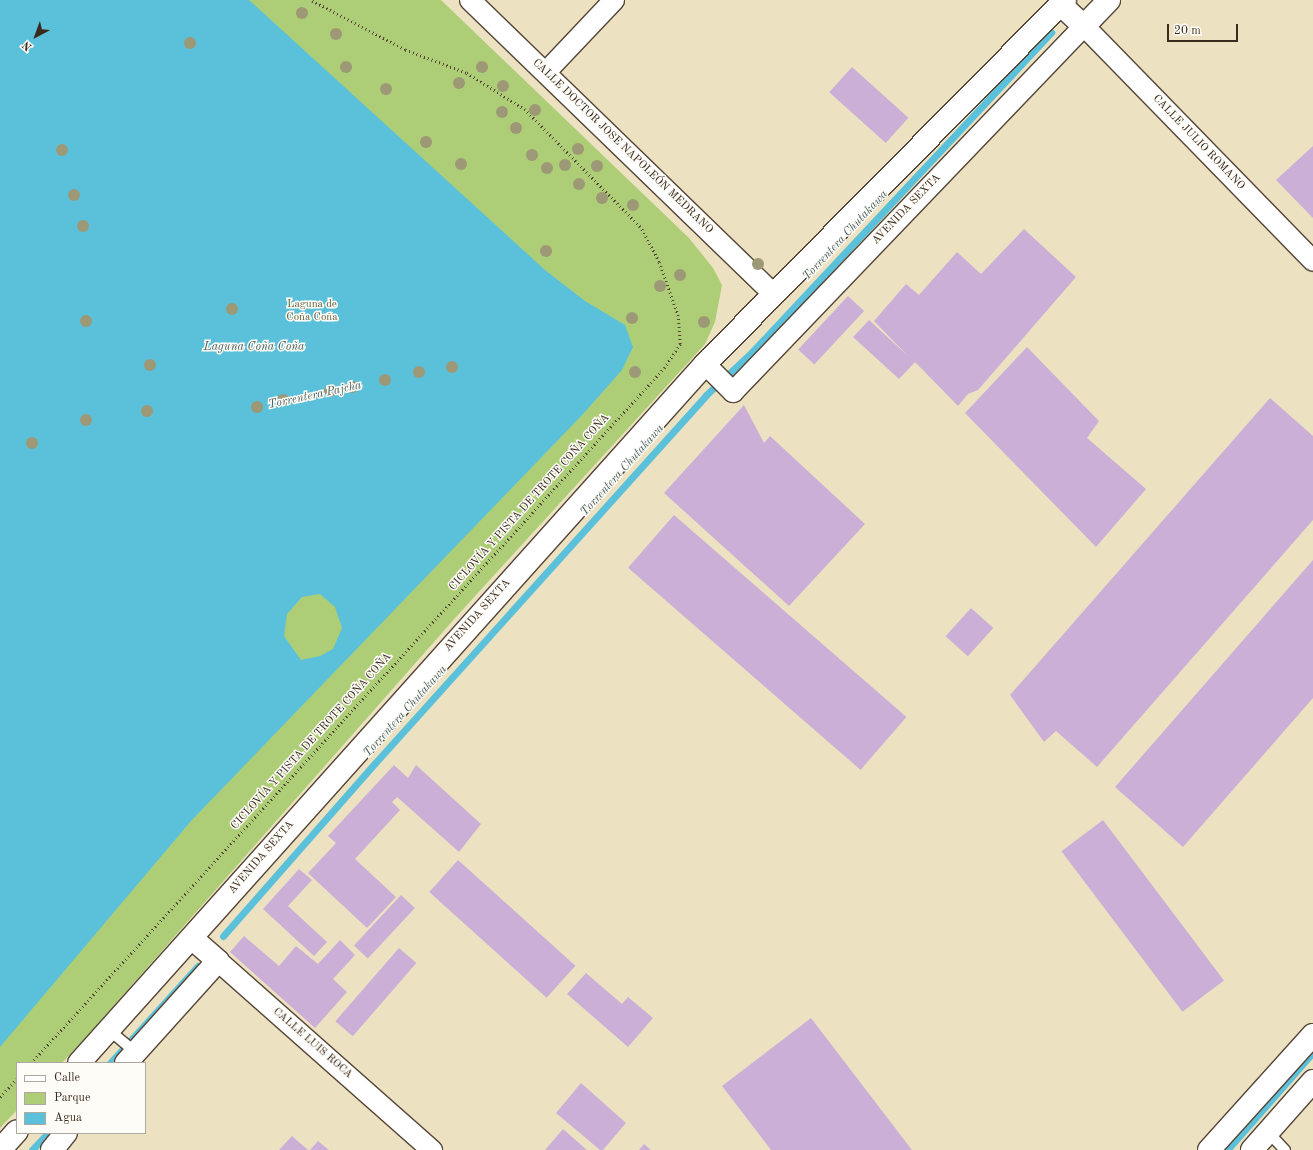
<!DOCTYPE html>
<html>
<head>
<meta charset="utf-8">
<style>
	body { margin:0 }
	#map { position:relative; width:1313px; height:1150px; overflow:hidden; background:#ece2c2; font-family:"Old Standard TT",serif }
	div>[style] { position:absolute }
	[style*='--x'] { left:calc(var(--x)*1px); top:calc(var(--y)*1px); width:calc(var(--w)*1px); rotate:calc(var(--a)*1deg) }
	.green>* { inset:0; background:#adce76 }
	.water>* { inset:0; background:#5bc0d9 }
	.stream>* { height:7px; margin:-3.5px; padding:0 3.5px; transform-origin:3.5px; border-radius:3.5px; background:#5bc0d9 }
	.building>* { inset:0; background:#ccafd7; transform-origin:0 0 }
	.path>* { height:2.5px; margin-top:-1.25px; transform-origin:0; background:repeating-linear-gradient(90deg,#564637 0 1px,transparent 0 4px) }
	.roads { filter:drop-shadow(1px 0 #564637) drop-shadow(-1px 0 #564637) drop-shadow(0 1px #564637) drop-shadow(0 -1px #564637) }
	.lane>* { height:10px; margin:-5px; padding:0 5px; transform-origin:5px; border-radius:5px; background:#fff }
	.street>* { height:20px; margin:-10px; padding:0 10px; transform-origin:10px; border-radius:10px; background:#fff }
	.secondary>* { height:22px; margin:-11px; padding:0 11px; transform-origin:11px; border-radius:11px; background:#fff }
	.trees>* { width:12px; height:12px; margin:-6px; border-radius:50%; background:#9d9876 }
	span { translate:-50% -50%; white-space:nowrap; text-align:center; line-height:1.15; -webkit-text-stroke:3px #fdfcf7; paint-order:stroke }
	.street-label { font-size:11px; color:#3b2a1e }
	.park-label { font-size:11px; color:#5d5b38 }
	.water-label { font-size:12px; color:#465e5f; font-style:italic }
	.legend { position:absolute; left:16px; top:1062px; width:130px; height:72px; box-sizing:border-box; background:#fdfcf7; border:1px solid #afa8a0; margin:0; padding:5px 7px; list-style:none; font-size:12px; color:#3b2a1e }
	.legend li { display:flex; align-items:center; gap:8px; height:20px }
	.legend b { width:20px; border:1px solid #afa8a0 }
	.north { position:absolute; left:16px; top:16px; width:40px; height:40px; -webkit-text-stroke:3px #fdfcf7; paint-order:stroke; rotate:221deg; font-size:11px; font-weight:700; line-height:16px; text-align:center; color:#3b2a1e }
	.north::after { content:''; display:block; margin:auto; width:14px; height:18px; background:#3b2a1e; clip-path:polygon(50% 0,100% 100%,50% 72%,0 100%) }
	.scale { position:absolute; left:1167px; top:24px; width:71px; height:18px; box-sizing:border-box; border:2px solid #3b2a1e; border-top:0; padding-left:5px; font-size:12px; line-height:14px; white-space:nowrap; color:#3b2a1e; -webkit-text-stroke:3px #fdfcf7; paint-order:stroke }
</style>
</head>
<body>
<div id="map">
	<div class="green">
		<i style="clip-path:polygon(0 0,441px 0,689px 238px,713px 268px,722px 285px,715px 322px,705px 344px,456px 617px,87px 1036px,62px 1063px,17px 1063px,17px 1110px,0 1128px)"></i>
	</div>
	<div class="water">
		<i style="clip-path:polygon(evenodd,0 0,249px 0,545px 270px,585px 301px,625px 325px,633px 347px,622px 370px,584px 413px,191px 821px,0 1047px,0 0,320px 594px,335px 607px,342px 628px,333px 649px,320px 656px,301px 660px,284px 636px,287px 614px,302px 597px,320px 594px)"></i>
	</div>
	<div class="stream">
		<i style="--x:223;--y:936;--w:230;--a:-48.7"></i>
		<i style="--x:375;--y:763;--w:495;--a:-48"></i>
		<i style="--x:706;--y:395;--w:63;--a:-43.1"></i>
		<i style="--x:752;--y:352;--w:438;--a:-46.9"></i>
		<i style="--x:110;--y:1063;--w:131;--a:-47.8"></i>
		<i style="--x:32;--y:1150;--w:23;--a:-47"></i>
		<i style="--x:1227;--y:1150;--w:130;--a:-48.7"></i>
	</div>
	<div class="building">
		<i style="left:852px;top:67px;width:76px;height:34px;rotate:42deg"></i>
		<i style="clip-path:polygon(1313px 146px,1313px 218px,1276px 180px)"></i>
		<i style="clip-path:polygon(1024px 229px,1076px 277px,978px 390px,968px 394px,958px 406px,915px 362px,899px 379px,853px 337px,869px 320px,908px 356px,874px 321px,906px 284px,919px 295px,957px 252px,981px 274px)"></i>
		<i style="left:848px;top:296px;width:22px;height:73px;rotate:43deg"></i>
		<i style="clip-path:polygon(1027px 347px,1099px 421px,1087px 438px,1146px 489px,1096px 547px,965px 413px)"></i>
		<i style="clip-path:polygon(1270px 398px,1313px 436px,1313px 520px,1097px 767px,1056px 731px,1044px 742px,1010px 695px)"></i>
		<i style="clip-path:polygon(744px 405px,764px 443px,770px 436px,865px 524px,789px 606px,664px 493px)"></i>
		<i style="left:674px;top:515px;width:308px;height:70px;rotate:41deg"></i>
		<i style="clip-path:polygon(1313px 560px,1313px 698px,1183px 847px,1115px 787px)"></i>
		<i style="left:971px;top:608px;width:30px;height:38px;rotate:42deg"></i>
		<i style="clip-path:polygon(394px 765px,408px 778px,416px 765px,481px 824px,459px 852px,397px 797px,392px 802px,400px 810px,355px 859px,396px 897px,367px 928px,308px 873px,336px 843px,328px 836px)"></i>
		<i style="left:1103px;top:820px;width:201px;height:52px;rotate:53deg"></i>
		<i style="left:458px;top:860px;width:158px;height:43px;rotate:42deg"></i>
		<i style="clip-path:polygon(299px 869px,312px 880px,288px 906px,327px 942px,314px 956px,263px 909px)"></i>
		<i style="left:401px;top:895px;width:19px;height:69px;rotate:43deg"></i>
		<i style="clip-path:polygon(244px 936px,279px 966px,296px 946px,318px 964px,340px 940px,355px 955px,333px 979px,347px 992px,315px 1028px,230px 952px)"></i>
		<i style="left:399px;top:948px;width:23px;height:97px;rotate:41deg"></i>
		<i style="clip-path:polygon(586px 973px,622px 1004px,628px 997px,653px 1018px,628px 1047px,567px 994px)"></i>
		<i style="clip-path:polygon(811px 1018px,912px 1150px,771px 1150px,722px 1086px)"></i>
		<i style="clip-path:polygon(581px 1083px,626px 1123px,603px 1150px,600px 1150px,556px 1113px)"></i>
		<i style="clip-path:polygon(563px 1129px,587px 1150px,545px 1150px)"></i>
		<i style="clip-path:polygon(292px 1136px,308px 1150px,279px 1150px)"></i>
		<i style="clip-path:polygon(318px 1141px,329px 1150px,310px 1150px)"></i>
		<i style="clip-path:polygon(644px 1144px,651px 1150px,639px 1150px)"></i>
	</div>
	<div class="path">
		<i style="--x:31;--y:1063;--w:940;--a:-47.67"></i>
		<i style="--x:664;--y:368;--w:29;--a:-56"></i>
		<i style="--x:680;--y:344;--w:28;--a:-94"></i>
		<i style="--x:678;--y:316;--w:57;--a:-109.4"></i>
		<i style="--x:659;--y:262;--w:40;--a:-118"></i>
		<i style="--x:640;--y:227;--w:164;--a:-134.5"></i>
		<i style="--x:525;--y:110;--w:70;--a:-147.9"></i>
		<i style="--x:466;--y:73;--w:65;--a:-159.3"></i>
		<i style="--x:405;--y:50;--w:107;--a:-152.2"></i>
		<i style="--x:0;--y:1097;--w:25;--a:-47"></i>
	</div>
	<div class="roads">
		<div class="lane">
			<i style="--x:109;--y:1030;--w:34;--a:40"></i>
			<i style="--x:1268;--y:1132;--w:25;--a:47"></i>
		</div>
		<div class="street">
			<i style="--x:470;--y:0;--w:422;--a:44.1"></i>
			<i style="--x:546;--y:72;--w:99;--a:-46.6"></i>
			<i style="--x:705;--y:364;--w:40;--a:45"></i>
			<i style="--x:733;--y:392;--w:507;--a:-46.2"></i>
			<i style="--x:1084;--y:26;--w:328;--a:45.7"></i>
			<i style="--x:218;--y:961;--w:286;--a:41.5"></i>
		</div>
		<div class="secondary">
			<i style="--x:1060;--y:4;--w:33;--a:43"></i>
			<i style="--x:1084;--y:26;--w:36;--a:-46"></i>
			<i style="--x:79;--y:1063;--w:938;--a:-48.15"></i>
			<i style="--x:705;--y:364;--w:512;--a:-45.32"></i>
			<i style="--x:126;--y:1063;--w:137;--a:-48"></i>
			<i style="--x:218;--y:961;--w:35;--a:-139"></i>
			<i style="--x:0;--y:1150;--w:25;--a:-48"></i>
			<i style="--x:52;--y:1150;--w:22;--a:-51"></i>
			<i style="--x:1209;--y:1150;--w:155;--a:-47.9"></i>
			<i style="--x:1252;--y:1150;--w:92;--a:-48.5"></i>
		</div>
	</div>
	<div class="trees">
		<i style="left:302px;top:13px"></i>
		<i style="left:336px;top:34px"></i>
		<i style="left:190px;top:43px"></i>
		<i style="left:346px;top:67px"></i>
		<i style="left:482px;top:67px"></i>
		<i style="left:459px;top:83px"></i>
		<i style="left:503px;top:86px"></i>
		<i style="left:386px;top:89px"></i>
		<i style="left:535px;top:110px"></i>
		<i style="left:502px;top:112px"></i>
		<i style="left:516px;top:128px"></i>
		<i style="left:426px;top:142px"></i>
		<i style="left:578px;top:149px"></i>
		<i style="left:62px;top:150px"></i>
		<i style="left:532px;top:155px"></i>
		<i style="left:461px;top:164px"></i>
		<i style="left:565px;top:165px"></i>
		<i style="left:597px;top:166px"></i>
		<i style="left:547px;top:168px"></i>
		<i style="left:579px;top:184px"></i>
		<i style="left:74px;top:195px"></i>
		<i style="left:602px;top:198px"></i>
		<i style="left:633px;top:205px"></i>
		<i style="left:83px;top:226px"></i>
		<i style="left:546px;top:251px"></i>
		<i style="left:758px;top:264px"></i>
		<i style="left:680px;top:275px"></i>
		<i style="left:660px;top:286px"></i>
		<i style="left:232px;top:309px"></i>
		<i style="left:632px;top:318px"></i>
		<i style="left:86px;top:321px"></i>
		<i style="left:704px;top:322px"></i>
		<i style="left:150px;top:365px"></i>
		<i style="left:452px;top:367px"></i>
		<i style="left:419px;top:372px"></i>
		<i style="left:635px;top:372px"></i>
		<i style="left:385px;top:380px"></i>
		<i style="left:352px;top:387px"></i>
		<i style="left:330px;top:391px"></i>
		<i style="left:283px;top:400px"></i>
		<i style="left:257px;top:407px"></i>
		<i style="left:147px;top:411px"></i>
		<i style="left:86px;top:420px"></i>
		<i style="left:32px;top:443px"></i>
	</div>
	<div class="street-label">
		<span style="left:1198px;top:143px;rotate:46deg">CALLE JULIO ROMANO</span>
		<span style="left:622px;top:147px;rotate:44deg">CALLE DOCTOR JOSE NAPOLEÓN MEDRANO</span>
		<span style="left:907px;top:210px;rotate:-46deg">AVENIDA SEXTA</span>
		<span style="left:530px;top:503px;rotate:-48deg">CICLOVÍA Y PISTA DE TROTE COÑA COÑA</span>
		<span style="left:478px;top:616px;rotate:-48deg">AVENIDA SEXTA</span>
		<span style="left:312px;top:742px;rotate:-48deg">CICLOVÍA Y PISTA DE TROTE COÑA COÑA</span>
		<span style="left:262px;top:858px;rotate:-49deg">AVENIDA SEXTA</span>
		<span style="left:312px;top:1044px;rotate:41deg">CALLE LUIS ROCA</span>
	</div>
	<div class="park-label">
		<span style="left:312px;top:312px">Laguna de<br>Coña Coña</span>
	</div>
	<div class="water-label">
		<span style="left:846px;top:236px;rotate:-47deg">Torrentera Chutakawa</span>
		<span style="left:254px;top:348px">Laguna Coña Coña</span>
		<span style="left:315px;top:396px;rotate:-12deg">Torrentera Pajcha</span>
		<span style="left:623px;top:471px;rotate:-48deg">Torrentera Chutakawa</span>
		<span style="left:406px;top:712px;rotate:-48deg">Torrentera Chutakawa</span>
	</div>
	<ul class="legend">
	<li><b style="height:5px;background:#fff"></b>Calle</li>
	<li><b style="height:11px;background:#adce76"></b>Parque</li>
	<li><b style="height:11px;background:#5bc0d9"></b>Agua</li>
	</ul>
	<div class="north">N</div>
	<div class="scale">20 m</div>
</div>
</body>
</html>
